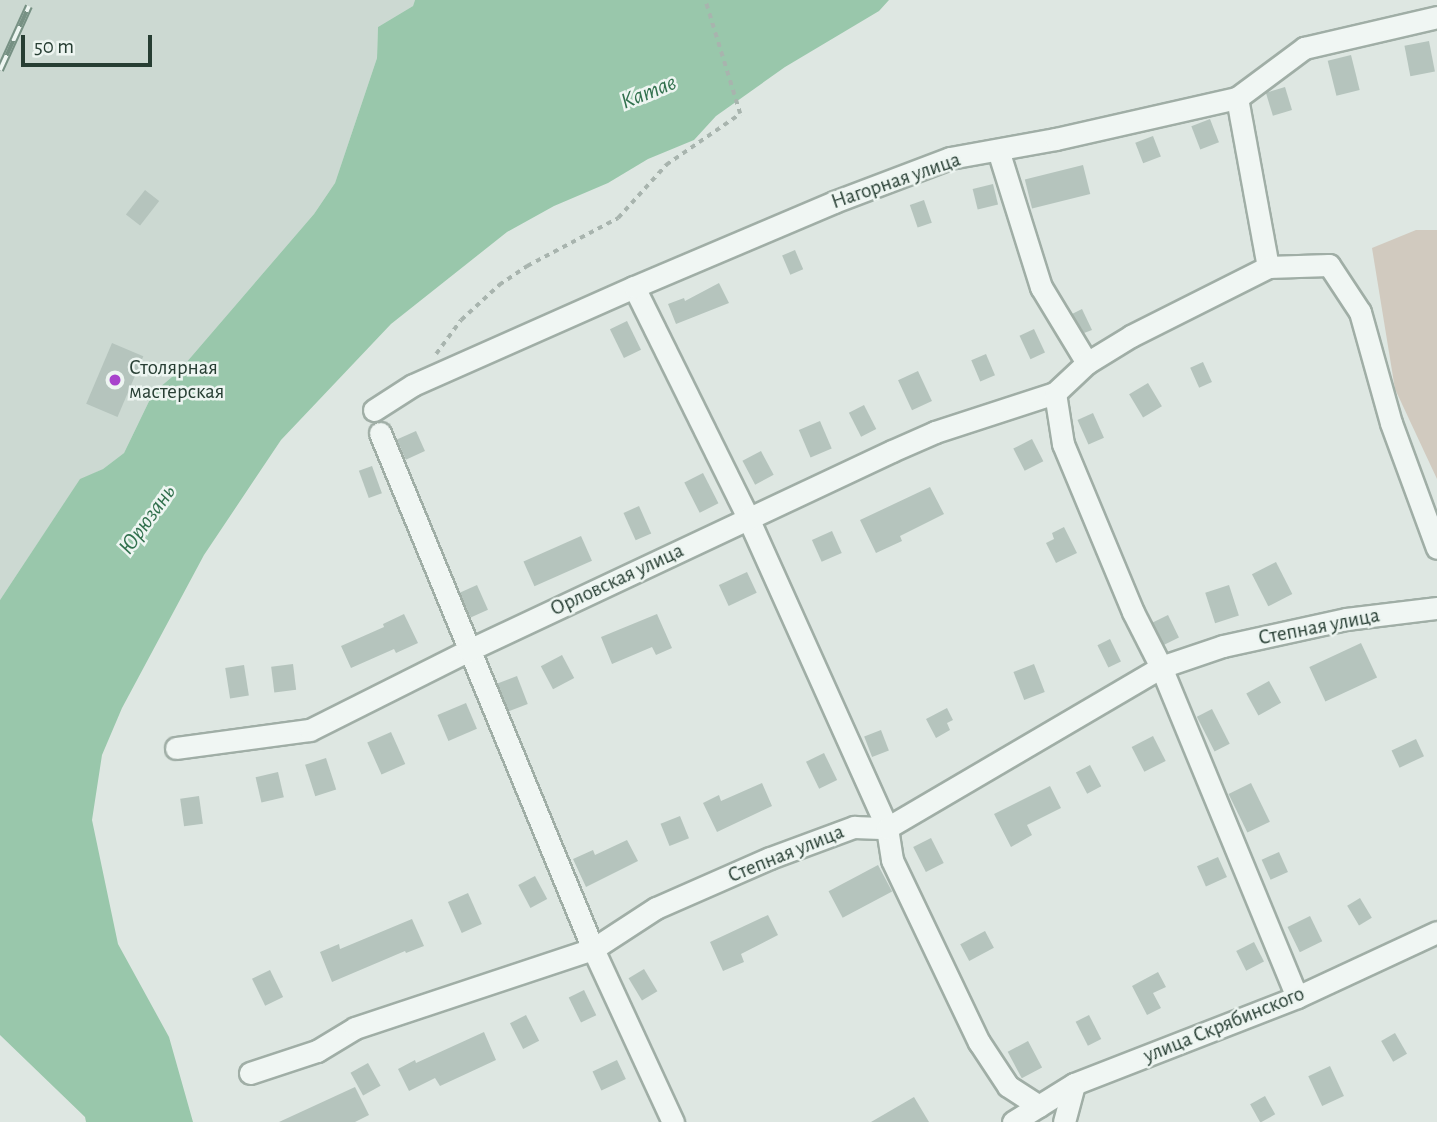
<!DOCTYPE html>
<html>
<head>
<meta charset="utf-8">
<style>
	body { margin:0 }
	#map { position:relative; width:1437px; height:1122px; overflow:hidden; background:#dee7e2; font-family:"Alegreya Sans",sans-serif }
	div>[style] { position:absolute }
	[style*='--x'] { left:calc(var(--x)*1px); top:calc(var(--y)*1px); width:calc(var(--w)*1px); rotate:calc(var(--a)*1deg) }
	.built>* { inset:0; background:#ccd9d2 }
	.green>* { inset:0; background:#d1cabf }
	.water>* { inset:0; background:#99c7ab }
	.building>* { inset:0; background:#b5c4bd; transform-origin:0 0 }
	.path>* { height:3.5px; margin-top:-1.75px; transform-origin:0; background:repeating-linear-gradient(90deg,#a8b4ae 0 5px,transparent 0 10px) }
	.roads { filter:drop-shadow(2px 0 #a0aea6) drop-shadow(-2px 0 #a0aea6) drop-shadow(0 2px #a0aea6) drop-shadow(0 -2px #a0aea6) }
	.minor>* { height:21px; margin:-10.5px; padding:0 10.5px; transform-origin:10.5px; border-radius:10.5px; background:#f0f6f3 }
	.rail>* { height:8px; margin-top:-4px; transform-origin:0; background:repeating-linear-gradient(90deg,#edf5f1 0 16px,#779184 0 32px); box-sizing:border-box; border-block:2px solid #779184 }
	.dots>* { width:19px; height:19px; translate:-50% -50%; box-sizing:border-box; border:4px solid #edf5f1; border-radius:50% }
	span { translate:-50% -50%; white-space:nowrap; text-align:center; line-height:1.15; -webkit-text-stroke:5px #edf5f1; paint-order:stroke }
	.street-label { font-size:21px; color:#273e33 }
	.poi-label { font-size:21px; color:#273e33 }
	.left { translate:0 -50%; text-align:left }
	.water-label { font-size:23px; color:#32714e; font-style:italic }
	.scale { position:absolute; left:21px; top:35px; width:131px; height:32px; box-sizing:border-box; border:4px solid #273e33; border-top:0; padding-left:9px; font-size:21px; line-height:24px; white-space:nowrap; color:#273e33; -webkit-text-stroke:5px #edf5f1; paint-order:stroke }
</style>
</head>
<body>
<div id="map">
	<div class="built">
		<i style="clip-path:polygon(0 0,415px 0,413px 6px,378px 27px,377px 58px,335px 183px,314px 214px,179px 371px,153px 393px,124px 453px,103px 469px,80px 480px,0 600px)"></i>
	</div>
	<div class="green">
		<i style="clip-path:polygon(1416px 230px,1437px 230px,1437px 479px,1395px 389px,1372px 248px)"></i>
	</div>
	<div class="water">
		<i style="clip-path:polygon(415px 0,889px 0,879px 11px,785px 67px,716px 116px,694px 140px,648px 159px,608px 183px,554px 206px,507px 232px,391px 324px,281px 440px,204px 555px,122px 708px,102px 755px,92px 820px,118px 944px,169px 1037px,193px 1122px,86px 1122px,85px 1117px,0 1035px,0 600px,80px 479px,103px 469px,124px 453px,153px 393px,179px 371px,314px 214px,335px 183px,377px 58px,378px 27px,413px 6px)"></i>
	</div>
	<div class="building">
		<i style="left:1429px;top:41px;width:31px;height:25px;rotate:79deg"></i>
		<i style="left:1351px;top:55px;width:36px;height:24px;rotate:76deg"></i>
		<i style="left:1285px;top:87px;width:24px;height:20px;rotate:73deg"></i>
		<i style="left:1210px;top:119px;width:25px;height:20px;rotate:69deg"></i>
		<i style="left:1153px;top:136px;width:22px;height:19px;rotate:69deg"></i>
		<i style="left:1083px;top:165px;width:30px;height:60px;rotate:76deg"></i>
		<i style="left:993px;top:184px;width:21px;height:21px;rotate:76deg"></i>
		<i style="left:145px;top:190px;width:18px;height:31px;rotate:38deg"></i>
		<i style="left:924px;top:200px;width:24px;height:15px;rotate:71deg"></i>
		<i style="left:795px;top:250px;width:21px;height:14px;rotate:67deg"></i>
		<i style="clip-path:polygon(719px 283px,729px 303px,676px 324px,668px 304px,684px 298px,685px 301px)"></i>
		<i style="clip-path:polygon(1082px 309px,1092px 330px,1084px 333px,1072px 314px)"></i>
		<i style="left:627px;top:321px;width:32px;height:19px;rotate:64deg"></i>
		<i style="left:1034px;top:329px;width:26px;height:16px;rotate:65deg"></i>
		<i style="left:112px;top:343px;width:34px;height:66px;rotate:23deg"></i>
		<i style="left:986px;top:354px;width:23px;height:16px;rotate:67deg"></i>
		<i style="left:1203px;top:362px;width:22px;height:14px;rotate:66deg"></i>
		<i style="left:918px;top:371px;width:33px;height:22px;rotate:65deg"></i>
		<i style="left:1148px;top:383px;width:27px;height:22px;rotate:59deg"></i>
		<i style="left:864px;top:405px;width:27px;height:17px;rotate:63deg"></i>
		<i style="left:1093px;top:413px;width:27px;height:17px;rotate:66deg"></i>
		<i style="left:820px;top:421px;width:30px;height:23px;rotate:67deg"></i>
		<i style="left:416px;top:431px;width:22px;height:21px;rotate:66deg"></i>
		<i style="left:1032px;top:439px;width:25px;height:21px;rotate:63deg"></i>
		<i style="left:761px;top:451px;width:27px;height:21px;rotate:62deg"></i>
		<i style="left:372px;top:466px;width:29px;height:14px;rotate:70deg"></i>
		<i style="left:703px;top:473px;width:34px;height:21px;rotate:63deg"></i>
		<i style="clip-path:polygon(930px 487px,944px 514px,900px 536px,902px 541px,876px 553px,860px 520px)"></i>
		<i style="left:639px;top:506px;width:30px;height:17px;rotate:66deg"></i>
		<i style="clip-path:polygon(1064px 527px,1077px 553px,1056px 563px,1046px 543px,1054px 539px,1052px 533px)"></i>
		<i style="left:832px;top:531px;width:24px;height:22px;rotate:66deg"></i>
		<i style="left:581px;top:536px;width:27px;height:63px;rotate:66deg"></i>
		<i style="left:1276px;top:562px;width:36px;height:27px;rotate:63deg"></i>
		<i style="left:747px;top:572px;width:23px;height:31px;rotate:65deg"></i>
		<i style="left:477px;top:585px;width:27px;height:19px;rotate:66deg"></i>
		<i style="left:1229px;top:585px;width:32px;height:25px;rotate:72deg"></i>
		<i style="clip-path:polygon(404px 614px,418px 643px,396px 653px,394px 649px,351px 668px,341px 646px,384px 627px,383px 624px)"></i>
		<i style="clip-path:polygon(657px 614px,672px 648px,656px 655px,652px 647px,612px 664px,601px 637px)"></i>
		<i style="left:1168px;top:615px;width:25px;height:17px;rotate:64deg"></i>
		<i style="left:1110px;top:639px;width:25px;height:14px;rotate:64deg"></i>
		<i style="left:1361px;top:643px;width:38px;height:57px;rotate:65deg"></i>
		<i style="left:562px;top:655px;width:26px;height:24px;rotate:62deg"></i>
		<i style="left:293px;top:664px;width:26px;height:22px;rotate:83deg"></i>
		<i style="left:1034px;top:664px;width:30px;height:22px;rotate:69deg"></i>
		<i style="left:244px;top:665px;width:31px;height:19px;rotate:81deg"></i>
		<i style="left:517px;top:676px;width:30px;height:21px;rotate:69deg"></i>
		<i style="left:1269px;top:681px;width:25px;height:26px;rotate:61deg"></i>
		<i style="left:466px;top:703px;width:28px;height:31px;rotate:67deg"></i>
		<i style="clip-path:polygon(947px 708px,953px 720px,947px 723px,950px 730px,936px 738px,926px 719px)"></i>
		<i style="left:1212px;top:709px;width:39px;height:17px;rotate:63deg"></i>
		<i style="left:881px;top:730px;width:22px;height:18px;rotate:69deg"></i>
		<i style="left:391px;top:732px;width:35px;height:26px;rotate:66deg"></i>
		<i style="left:1153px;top:736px;width:28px;height:24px;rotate:63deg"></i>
		<i style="left:1416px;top:739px;width:19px;height:27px;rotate:65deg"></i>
		<i style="left:824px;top:753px;width:30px;height:20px;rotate:64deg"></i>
		<i style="left:326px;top:758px;width:33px;height:22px;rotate:72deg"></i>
		<i style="left:1090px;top:765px;width:24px;height:16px;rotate:62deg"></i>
		<i style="left:278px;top:772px;width:26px;height:23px;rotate:77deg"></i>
		<i style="clip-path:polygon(762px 783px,772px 806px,717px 832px,703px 803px,719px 795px,721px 801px)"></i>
		<i style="left:1251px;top:783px;width:43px;height:25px;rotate:64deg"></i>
		<i style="clip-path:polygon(1050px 786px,1061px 808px,1027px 825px,1032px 835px,1011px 847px,994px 814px)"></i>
		<i style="left:199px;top:796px;width:28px;height:19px;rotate:82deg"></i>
		<i style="left:680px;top:816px;width:24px;height:21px;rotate:68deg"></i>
		<i style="left:931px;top:838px;width:28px;height:20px;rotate:63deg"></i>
		<i style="clip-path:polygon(627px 840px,638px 861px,586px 887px,573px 859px,593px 850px,595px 855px)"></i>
		<i style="left:1279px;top:852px;width:22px;height:19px;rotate:66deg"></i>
		<i style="left:1218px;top:857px;width:22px;height:23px;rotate:66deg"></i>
		<i style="left:878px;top:865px;width:30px;height:56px;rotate:62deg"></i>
		<i style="left:535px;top:876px;width:26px;height:19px;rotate:62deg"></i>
		<i style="left:468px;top:893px;width:34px;height:22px;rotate:66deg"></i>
		<i style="left:1360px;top:898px;width:23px;height:15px;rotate:59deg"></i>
		<i style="clip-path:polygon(768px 915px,778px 935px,741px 954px,744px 962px,723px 971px,710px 942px)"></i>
		<i style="left:1310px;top:916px;width:28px;height:25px;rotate:64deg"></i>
		<i style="clip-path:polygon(412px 919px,424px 946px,406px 953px,405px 951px,332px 982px,320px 952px,339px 944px,340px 949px)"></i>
		<i style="left:985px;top:931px;width:19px;height:28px;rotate:62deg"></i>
		<i style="left:1254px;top:942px;width:22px;height:20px;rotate:63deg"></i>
		<i style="left:644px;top:969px;width:26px;height:18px;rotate:59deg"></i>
		<i style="left:270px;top:970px;width:30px;height:20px;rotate:64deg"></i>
		<i style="clip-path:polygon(1158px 972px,1166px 987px,1153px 993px,1161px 1008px,1147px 1015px,1132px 986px)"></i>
		<i style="left:584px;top:990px;width:28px;height:17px;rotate:64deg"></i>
		<i style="left:526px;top:1015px;width:29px;height:18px;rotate:63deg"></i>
		<i style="left:1089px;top:1015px;width:27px;height:15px;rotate:63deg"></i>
		<i style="clip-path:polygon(484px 1032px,496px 1060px,440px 1086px,435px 1078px,409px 1091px,398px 1069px,415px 1060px,416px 1063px)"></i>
		<i style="left:1395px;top:1033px;width:24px;height:16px;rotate:60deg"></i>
		<i style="left:1028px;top:1041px;width:30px;height:23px;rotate:62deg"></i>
		<i style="left:617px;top:1060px;width:21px;height:27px;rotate:65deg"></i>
		<i style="left:368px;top:1063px;width:26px;height:20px;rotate:61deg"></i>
		<i style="left:1330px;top:1066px;width:33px;height:24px;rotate:65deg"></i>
		<i style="clip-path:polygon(355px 1087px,369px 1115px,355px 1122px,279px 1122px)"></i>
		<i style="left:1265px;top:1096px;width:21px;height:17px;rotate:61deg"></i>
		<i style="clip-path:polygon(914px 1097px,929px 1122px,871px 1122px)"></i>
	</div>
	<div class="path">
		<i style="--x:436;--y:354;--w:42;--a:-53.7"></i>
		<i style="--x:461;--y:320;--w:52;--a:-42.6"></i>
		<i style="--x:499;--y:285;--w:34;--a:-34"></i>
		<i style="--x:527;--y:266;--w:103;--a:-27.8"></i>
		<i style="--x:618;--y:218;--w:72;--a:-47.8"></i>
		<i style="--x:666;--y:165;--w:90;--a:-34.6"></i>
		<i style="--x:740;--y:114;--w:119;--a:-107.1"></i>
	</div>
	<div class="roads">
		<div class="minor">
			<i style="--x:1237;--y:98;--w:172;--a:79.6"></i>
			<i style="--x:998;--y:150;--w:144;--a:72.6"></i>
			<i style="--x:1041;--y:287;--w:89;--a:58.8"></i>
			<i style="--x:634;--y:287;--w:258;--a:63.7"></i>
			<i style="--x:748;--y:518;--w:340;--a:65.8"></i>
			<i style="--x:887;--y:828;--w:32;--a:81"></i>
			<i style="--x:892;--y:860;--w:202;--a:64.5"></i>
			<i style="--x:979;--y:1042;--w:53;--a:56.6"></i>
			<i style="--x:1008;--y:1086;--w:37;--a:33"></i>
			<i style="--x:374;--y:410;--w:46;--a:-32.7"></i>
			<i style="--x:413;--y:385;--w:242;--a:-23.9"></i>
			<i style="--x:634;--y:287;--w:217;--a:-23"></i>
			<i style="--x:834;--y:202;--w:124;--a:-20.8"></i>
			<i style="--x:950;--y:158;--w:108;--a:-10.2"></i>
			<i style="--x:1056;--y:139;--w:186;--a:-12.8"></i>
			<i style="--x:1237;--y:98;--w:84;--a:-36.7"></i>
			<i style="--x:1304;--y:48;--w:137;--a:-13.1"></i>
			<i style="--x:380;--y:433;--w:558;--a:67.57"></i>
			<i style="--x:593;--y:949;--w:191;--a:65.2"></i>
			<i style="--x:176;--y:748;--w:135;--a:-7.7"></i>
			<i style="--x:310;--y:730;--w:178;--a:-26.7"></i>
			<i style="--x:469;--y:650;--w:467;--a:-25.2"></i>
			<i style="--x:892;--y:451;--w:47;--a:-23.8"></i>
			<i style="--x:935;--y:432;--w:126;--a:-18"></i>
			<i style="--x:1297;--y:997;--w:357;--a:-112.4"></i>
			<i style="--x:1161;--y:667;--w:62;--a:-117"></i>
			<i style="--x:1133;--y:612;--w:182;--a:-112.6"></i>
			<i style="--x:1063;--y:444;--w:52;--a:-98.9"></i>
			<i style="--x:1055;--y:393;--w:44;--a:-43.2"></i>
			<i style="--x:1087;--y:363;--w:52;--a:-31.5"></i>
			<i style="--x:1131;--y:336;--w:153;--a:-26.7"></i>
			<i style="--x:1268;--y:267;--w:61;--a:-1.9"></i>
			<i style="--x:1329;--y:265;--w:56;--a:56.6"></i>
			<i style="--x:1360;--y:312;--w:115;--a:74.4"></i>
			<i style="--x:1391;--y:423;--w:133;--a:69.8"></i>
			<i style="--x:250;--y:1073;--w:71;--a:-18.2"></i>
			<i style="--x:317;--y:1051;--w:44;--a:-31.2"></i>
			<i style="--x:355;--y:1028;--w:251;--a:-18.4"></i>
			<i style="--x:593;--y:949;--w:75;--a:-33.1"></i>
			<i style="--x:656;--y:908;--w:124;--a:-23.7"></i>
			<i style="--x:770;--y:858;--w:90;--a:-20.3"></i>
			<i style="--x:854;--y:827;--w:33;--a:2"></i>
			<i style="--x:887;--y:828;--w:318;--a:-30.4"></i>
			<i style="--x:1161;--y:667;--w:65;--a:-18.7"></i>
			<i style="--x:1223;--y:646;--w:126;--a:-12.4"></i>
			<i style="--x:1346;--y:619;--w:92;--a:-6.9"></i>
			<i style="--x:1013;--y:1122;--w:72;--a:-31.9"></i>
			<i style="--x:1074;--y:1084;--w:239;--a:-21.3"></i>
			<i style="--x:1297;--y:997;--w:154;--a:-24.9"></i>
			<i style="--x:1064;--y:1122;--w:39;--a:-75"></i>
		</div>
	</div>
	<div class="rail">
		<i style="--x:0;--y:70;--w:70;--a:-65.6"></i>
	</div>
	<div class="dots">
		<i style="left:115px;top:380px;background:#a843cc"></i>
	</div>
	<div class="street-label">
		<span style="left:896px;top:181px;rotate:-19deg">Нагорная улица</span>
		<span style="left:617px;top:580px;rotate:-25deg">Орловская улица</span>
		<span style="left:1319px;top:627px;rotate:-11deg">Степная улица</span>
		<span style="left:786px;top:854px;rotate:-22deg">Степная улица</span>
		<span style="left:1224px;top:1025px;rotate:-22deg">улица Скрябинского</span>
	</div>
	<div class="poi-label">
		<span class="left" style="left:129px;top:380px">Столярная<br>мастерская</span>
	</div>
	<div class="water-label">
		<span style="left:649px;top:93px;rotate:-22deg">Катав</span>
		<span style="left:148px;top:520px;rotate:-54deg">Юрюзань</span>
	</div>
	<div class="scale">50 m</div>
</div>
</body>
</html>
